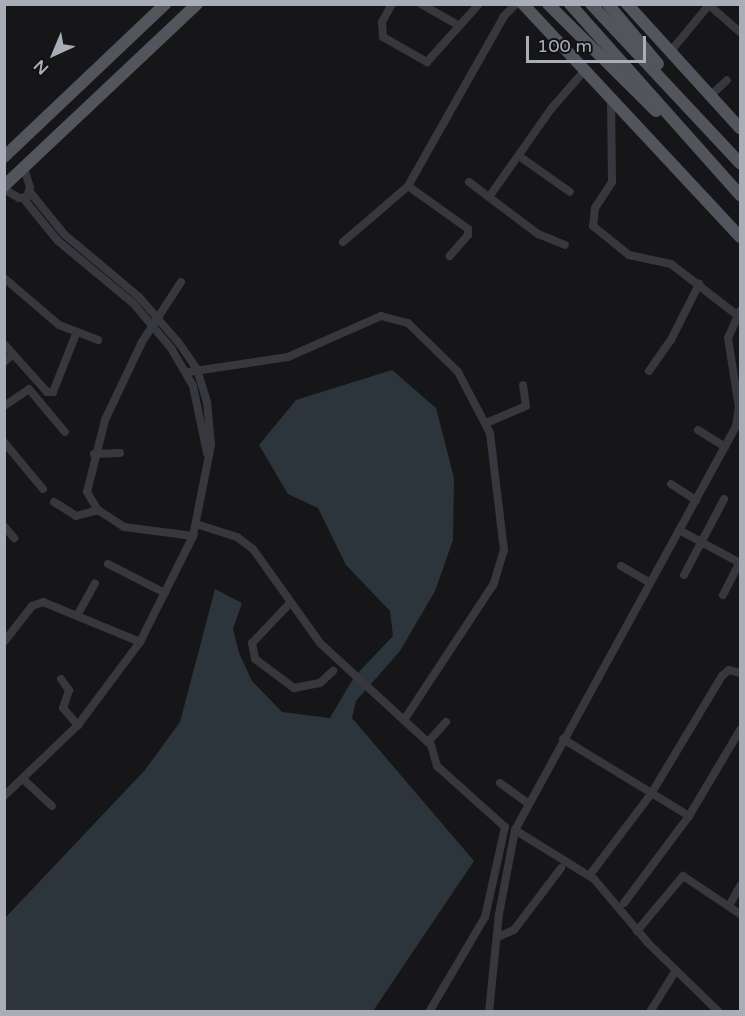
<!DOCTYPE html>
<html>
<head>
<meta charset="utf-8">
<style>
	body { margin:0 }
	#map { position:relative; width:745px; height:1016px; overflow:hidden; background:#161618; font-family:"Varela Round",sans-serif }
	div>[style] { position:absolute }
	[style*='--x'] { left:calc(var(--x)*1px); top:calc(var(--y)*1px); width:calc(var(--w)*1px); rotate:calc(var(--a)*1deg) }
	.water>* { inset:0; background:#2c353c }
	.minor>* { height:8px; margin:-4px; padding:0 4px; transform-origin:4px; border-radius:4px; background:#37383d }
	.primary>* { height:12px; margin:-6px; padding:0 6px; transform-origin:6px; border-radius:6px; background:#53555c }
	span { translate:-50% -50%; white-space:nowrap; text-align:center; line-height:1.15; -webkit-text-stroke:6px #111113; paint-order:stroke }
	.frame { position:absolute; inset:0; border:6px solid #a8adb8; pointer-events:none }
	.north { position:absolute; left:24px; top:24px; width:60px; height:60px; -webkit-text-stroke:4px #111113; paint-order:stroke; rotate:224deg; font-size:16px; font-weight:700; line-height:24px; text-align:center; color:#a8adb8 }
	.north::after { content:''; display:block; margin:auto; width:21px; height:27px; background:#a8adb8; clip-path:polygon(50% 0,100% 100%,50% 72%,0 100%) }
	.scale { position:absolute; left:526px; top:36px; width:120px; height:27px; box-sizing:border-box; border:3px solid #a8adb8; border-top:0; padding-left:8px; font-size:18px; line-height:21px; white-space:nowrap; color:#a8adb8; -webkit-text-stroke:4px #111113; paint-order:stroke }
</style>
</head>
<body>
<div id="map">
	<div class="water">
		<i style="clip-path:polygon(392px 370px,436px 408px,454px 478px,453px 540px,435px 591px,400px 651px,356px 701px,352px 718px,474px 861px,373px 1011px,5px 1012px,5px 918px,145px 770px,180px 722px,215px 589px,242px 603px,233px 629px,239px 653px,252px 681px,282px 712px,330px 718px,354px 677px,393px 636px,390px 611px,346px 565px,318px 508px,288px 494px,259px 445px,296px 400px)"></i>
	</div>
	<div class="minor">
		<i style="--x:392;--y:4;--w:21;--a:119"></i>
		<i style="--x:382;--y:22;--w:15;--a:86"></i>
		<i style="--x:383;--y:37;--w:51;--a:29.6"></i>
		<i style="--x:427;--y:62;--w:78;--a:-48.1"></i>
		<i style="--x:421;--y:4;--w:43;--a:29.6"></i>
		<i style="--x:670;--y:52;--w:61;--a:-50.3"></i>
		<i style="--x:709;--y:5;--w:41;--a:41.1"></i>
		<i style="--x:710;--y:96;--w:23;--a:-43"></i>
		<i style="--x:611;--y:99;--w:83;--a:89.3"></i>
		<i style="--x:612;--y:182;--w:31;--a:123"></i>
		<i style="--x:595;--y:208;--w:18;--a:96"></i>
		<i style="--x:593;--y:226;--w:46;--a:38.9"></i>
		<i style="--x:629;--y:255;--w:43;--a:12.1"></i>
		<i style="--x:671;--y:264;--w:83;--a:37.7"></i>
		<i style="--x:519;--y:156;--w:62;--a:35.2"></i>
		<i style="--x:469;--y:182;--w:86;--a:37"></i>
		<i style="--x:538;--y:234;--w:29;--a:22"></i>
		<i style="--x:408;--y:186;--w:74;--a:35.6"></i>
		<i style="--x:468;--y:229;--w:6;--a:90"></i>
		<i style="--x:468;--y:235;--w:28;--a:131"></i>
		<i style="--x:4;--y:189;--w:17;--a:31"></i>
		<i style="--x:19;--y:198;--w:8;--a:-7"></i>
		<i style="--x:27;--y:197;--w:10;--a:-73"></i>
		<i style="--x:30;--y:187;--w:20;--a:-108"></i>
		<i style="--x:489;--y:197;--w:108;--a:-54.8"></i>
		<i style="--x:551;--y:109;--w:52;--a:-48.9"></i>
		<i style="--x:23;--y:198;--w:55;--a:50.9"></i>
		<i style="--x:58;--y:241;--w:97;--a:39.6"></i>
		<i style="--x:133;--y:303;--w:59;--a:49.8"></i>
		<i style="--x:171;--y:348;--w:44;--a:59.9"></i>
		<i style="--x:193;--y:386;--w:68;--a:78.2"></i>
		<i style="--x:343;--y:242;--w:86;--a:-40.7"></i>
		<i style="--x:408;--y:186;--w:195;--a:-60.5"></i>
		<i style="--x:504;--y:16;--w:17;--a:-45"></i>
		<i style="--x:4;--y:278;--w:72;--a:40.5"></i>
		<i style="--x:59;--y:325;--w:42;--a:21"></i>
		<i style="--x:181;--y:282;--w:72;--a:123"></i>
		<i style="--x:142;--y:342;--w:86;--a:115.4"></i>
		<i style="--x:105;--y:420;--w:74;--a:104"></i>
		<i style="--x:87;--y:492;--w:21;--a:59"></i>
		<i style="--x:98;--y:510;--w:31;--a:33"></i>
		<i style="--x:124;--y:527;--w:70;--a:7.4"></i>
		<i style="--x:4;--y:344;--w:64;--a:48.1"></i>
		<i style="--x:47;--y:392;--w:6;--a:0"></i>
		<i style="--x:53;--y:392;--w:62;--a:-68.4"></i>
		<i style="--x:4;--y:362;--w:12;--a:-42"></i>
		<i style="--x:649;--y:371;--w:38;--a:-55"></i>
		<i style="--x:671;--y:340;--w:63;--a:-63.4"></i>
		<i style="--x:188;--y:372;--w:101;--a:-8.5"></i>
		<i style="--x:288;--y:357;--w:102;--a:-23.8"></i>
		<i style="--x:381;--y:316;--w:28;--a:15"></i>
		<i style="--x:408;--y:323;--w:70;--a:44.4"></i>
		<i style="--x:458;--y:372;--w:69;--a:62.3"></i>
		<i style="--x:490;--y:433;--w:118;--a:83.2"></i>
		<i style="--x:504;--y:550;--w:37;--a:107"></i>
		<i style="--x:493;--y:585;--w:162;--a:123.4"></i>
		<i style="--x:4;--y:406;--w:30;--a:-34"></i>
		<i style="--x:29;--y:389;--w:56;--a:50.1"></i>
		<i style="--x:486;--y:423;--w:43;--a:-23"></i>
		<i style="--x:526;--y:406;--w:21;--a:-98"></i>
		<i style="--x:698;--y:430;--w:32;--a:32"></i>
		<i style="--x:4;--y:442;--w:61;--a:50.3"></i>
		<i style="--x:94;--y:454;--w:26;--a:-2"></i>
		<i style="--x:671;--y:484;--w:30;--a:33"></i>
		<i style="--x:54;--y:502;--w:26;--a:32"></i>
		<i style="--x:76;--y:516;--w:23;--a:-15"></i>
		<i style="--x:196;--y:524;--w:43;--a:17.6"></i>
		<i style="--x:237;--y:537;--w:20;--a:37"></i>
		<i style="--x:253;--y:549;--w:115;--a:54.5"></i>
		<i style="--x:320;--y:643;--w:151;--a:42.6"></i>
		<i style="--x:431;--y:745;--w:22;--a:74"></i>
		<i style="--x:437;--y:766;--w:91;--a:41.9"></i>
		<i style="--x:505;--y:827;--w:92;--a:102.5"></i>
		<i style="--x:485;--y:917;--w:110;--a:120.5"></i>
		<i style="--x:4;--y:526;--w:16;--a:50"></i>
		<i style="--x:679;--y:530;--w:69;--a:28.4"></i>
		<i style="--x:108;--y:564;--w:64;--a:27"></i>
		<i style="--x:621;--y:566;--w:34;--a:30"></i>
		<i style="--x:684;--y:575;--w:86;--a:-62.2"></i>
		<i style="--x:723;--y:595;--w:37;--a:-63"></i>
		<i style="--x:290;--y:603;--w:55;--a:133.5"></i>
		<i style="--x:252;--y:643;--w:16;--a:79"></i>
		<i style="--x:255;--y:659;--w:49;--a:36.6"></i>
		<i style="--x:294;--y:688;--w:26;--a:-11"></i>
		<i style="--x:320;--y:683;--w:18;--a:-43"></i>
		<i style="--x:78;--y:614;--w:35;--a:-61"></i>
		<i style="--x:4;--y:642;--w:46;--a:-52.1"></i>
		<i style="--x:32;--y:606;--w:12;--a:-20"></i>
		<i style="--x:43;--y:602;--w:105;--a:22.4"></i>
		<i style="--x:61;--y:679;--w:14;--a:54"></i>
		<i style="--x:69;--y:690;--w:19;--a:108"></i>
		<i style="--x:63;--y:708;--w:23;--a:49"></i>
		<i style="--x:563;--y:739;--w:148;--a:31.4"></i>
		<i style="--x:428;--y:742;--w:27;--a:-48"></i>
		<i style="--x:24;--y:780;--w:38;--a:43"></i>
		<i style="--x:500;--y:783;--w:34;--a:36"></i>
		<i style="--x:4;--y:796;--w:103;--a:-43.8"></i>
		<i style="--x:78;--y:725;--w:104;--a:-53.2"></i>
		<i style="--x:140;--y:642;--w:119;--a:-63.4"></i>
		<i style="--x:193;--y:536;--w:93;--a:-78.8"></i>
		<i style="--x:211;--y:445;--w:43;--a:-95.3"></i>
		<i style="--x:207;--y:402;--w:34;--a:-107"></i>
		<i style="--x:197;--y:369;--w:33;--a:-125"></i>
		<i style="--x:178;--y:342;--w:60;--a:-130.9"></i>
		<i style="--x:139;--y:297;--w:98;--a:-140"></i>
		<i style="--x:64;--y:234;--w:54;--a:-129"></i>
		<i style="--x:515;--y:830;--w:93;--a:31.8"></i>
		<i style="--x:594;--y:879;--w:84;--a:49.8"></i>
		<i style="--x:648;--y:943;--w:99;--a:44.2"></i>
		<i style="--x:592;--y:872;--w:98;--a:-52.9"></i>
		<i style="--x:651;--y:794;--w:138;--a:-59"></i>
		<i style="--x:722;--y:676;--w:9;--a:-41"></i>
		<i style="--x:729;--y:670;--w:11;--a:15"></i>
		<i style="--x:624;--y:903;--w:109;--a:-53.2"></i>
		<i style="--x:689;--y:816;--w:100;--a:-59.3"></i>
		<i style="--x:729;--y:906;--w:23;--a:-61"></i>
		<i style="--x:637;--y:931;--w:72;--a:-50.1"></i>
		<i style="--x:683;--y:876;--w:69;--a:33.7"></i>
		<i style="--x:498;--y:937;--w:17;--a:-24"></i>
		<i style="--x:514;--y:930;--w:78;--a:-52.8"></i>
		<i style="--x:489;--y:1012;--w:99;--a:-84.2"></i>
		<i style="--x:499;--y:914;--w:86;--a:-79.2"></i>
		<i style="--x:515;--y:830;--w:460;--a:-61.3"></i>
		<i style="--x:736;--y:426;--w:18;--a:-81"></i>
		<i style="--x:739;--y:408;--w:71;--a:-98.9"></i>
		<i style="--x:728;--y:338;--w:30;--a:-66"></i>
		<i style="--x:650;--y:1012;--w:49;--a:-58.2"></i>
	</div>
	<div class="primary">
		<i style="--x:523;--y:4;--w:318;--a:47"></i>
		<i style="--x:548;--y:4;--w:152;--a:44.7"></i>
		<i style="--x:570;--y:4;--w:256;--a:48.3"></i>
		<i style="--x:591;--y:4;--w:218;--a:46.9"></i>
		<i style="--x:608;--y:4;--w:78;--a:50.2"></i>
		<i style="--x:627;--y:4;--w:168;--a:47.7"></i>
		<i style="--x:4;--y:157;--w:222;--a:-43.5"></i>
		<i style="--x:4;--y:186;--w:265;--a:-43.3"></i>
	</div>
	<div class="frame"></div>
	<div class="north">N</div>
	<div class="scale">100 m</div>
</div>
</body>
</html>
